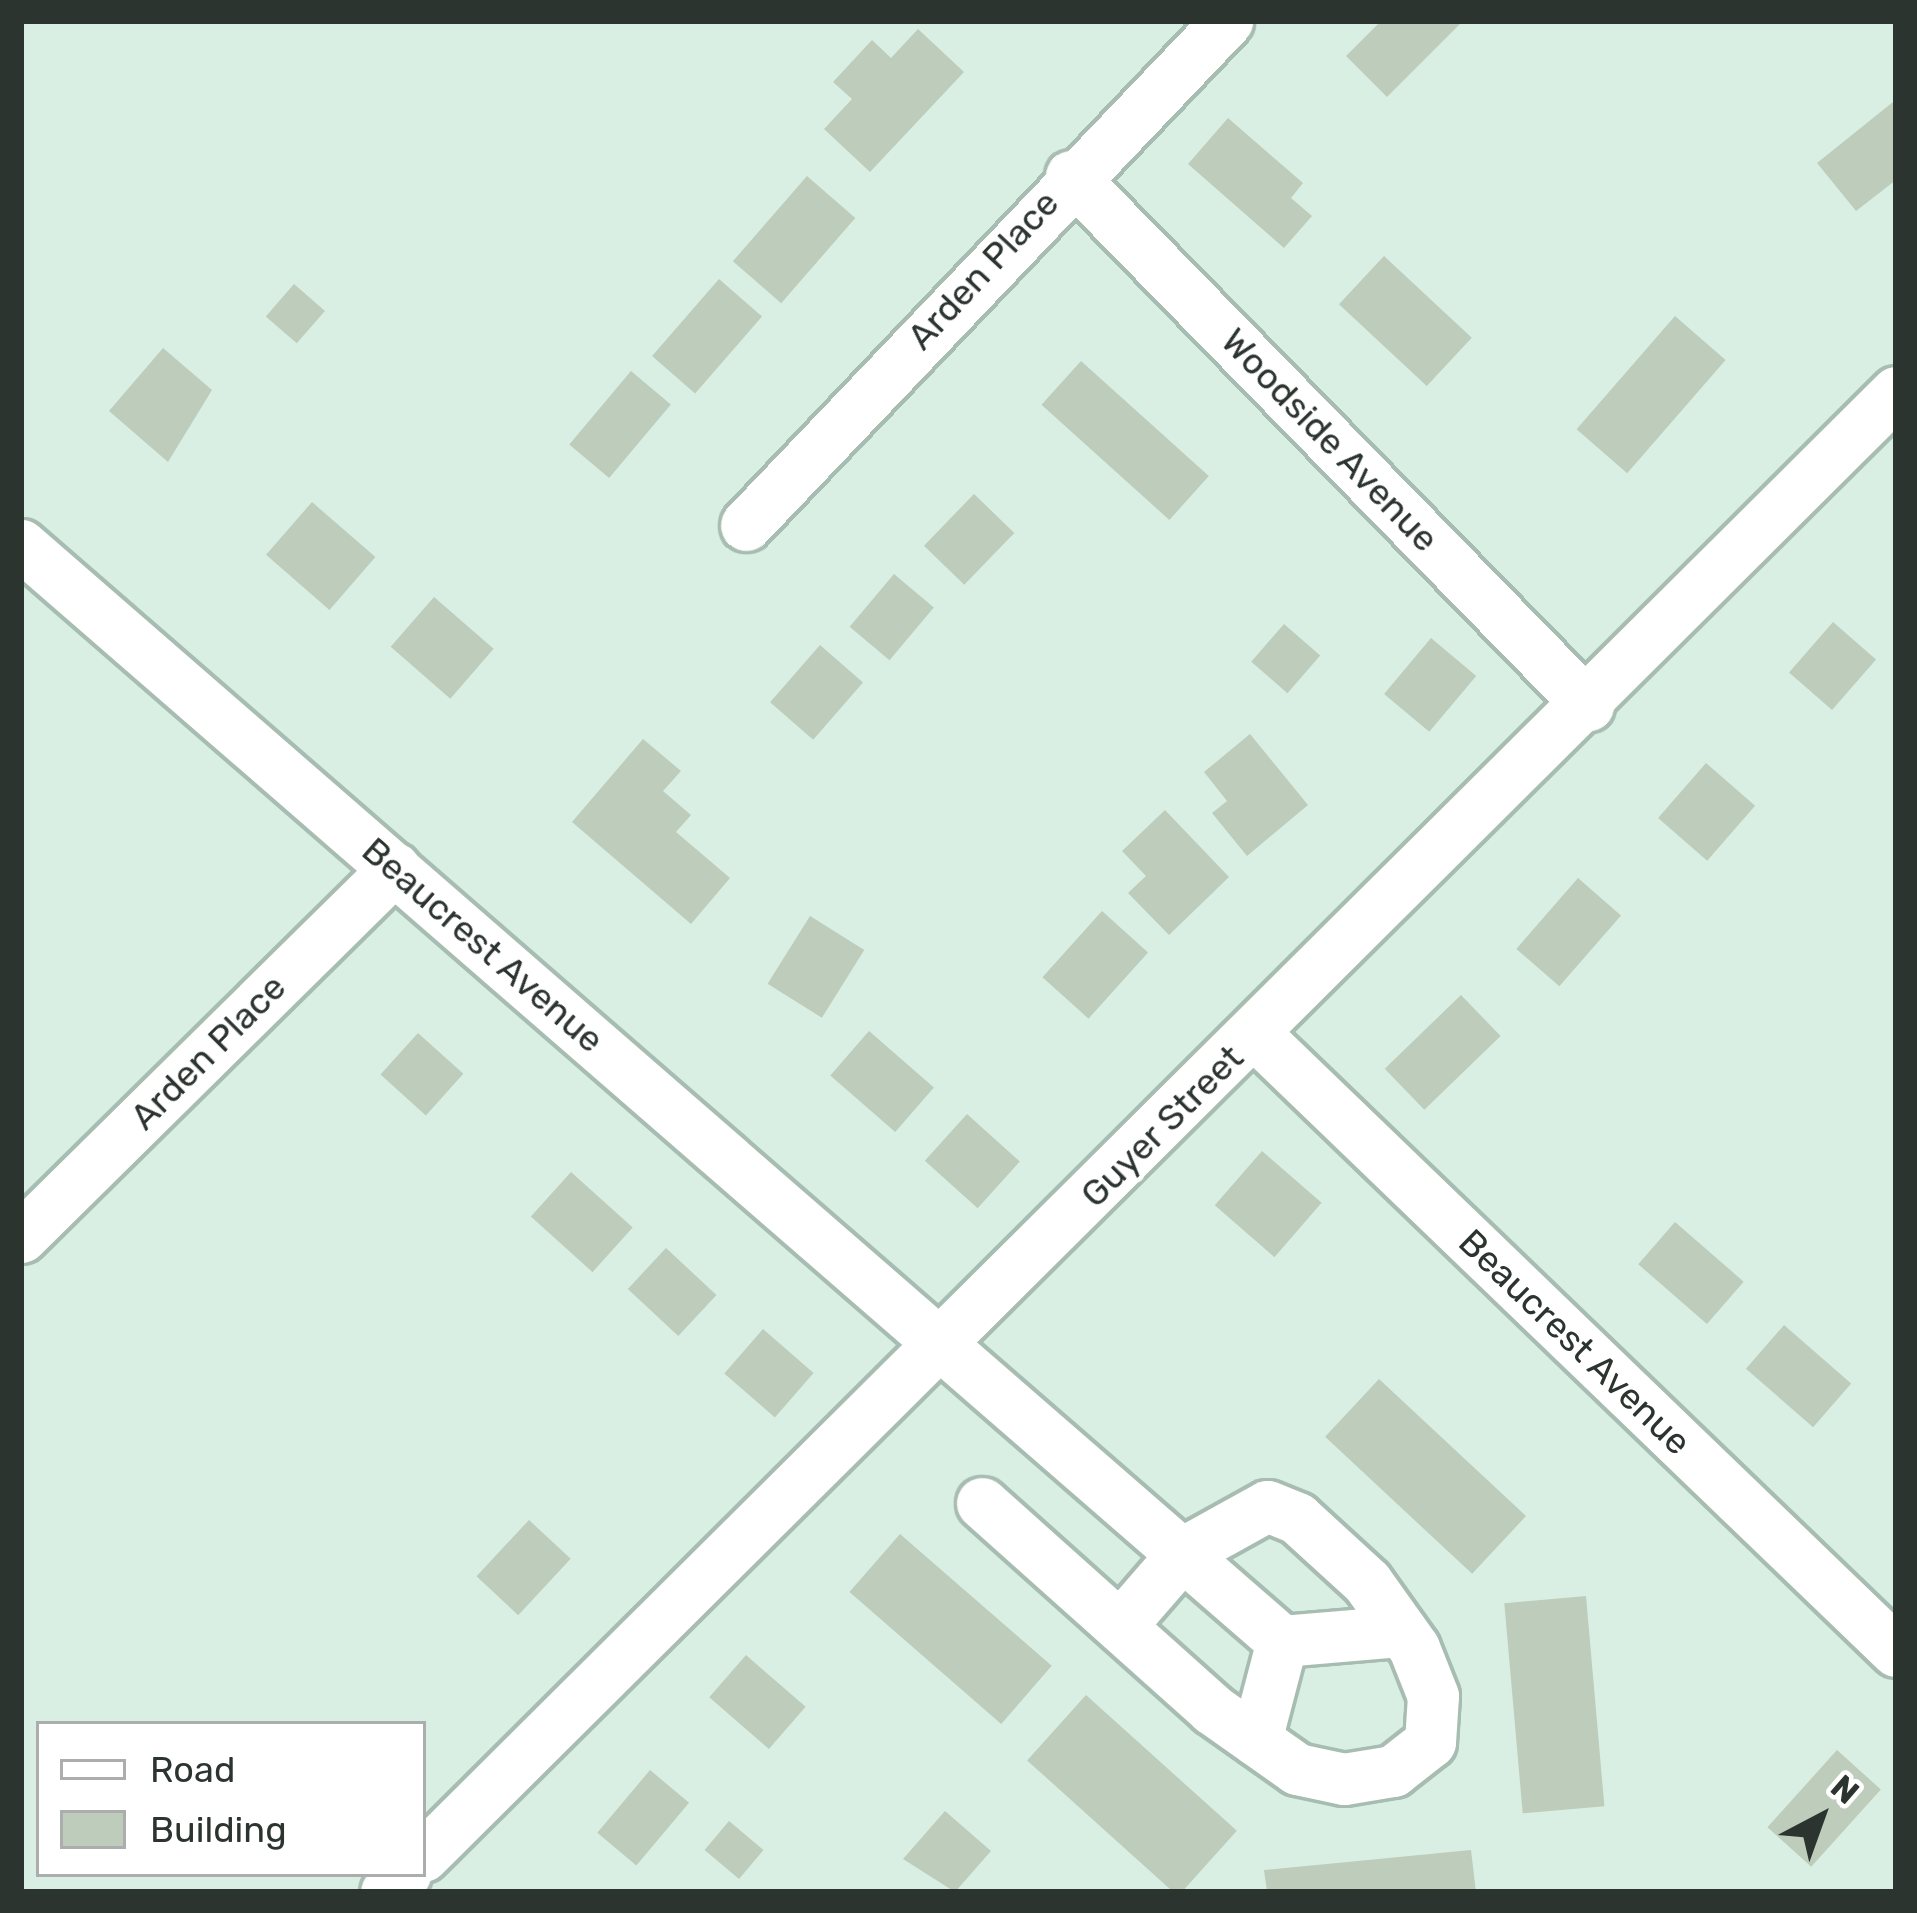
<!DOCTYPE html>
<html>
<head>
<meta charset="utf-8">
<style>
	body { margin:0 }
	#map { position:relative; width:1917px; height:1913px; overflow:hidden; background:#daefe3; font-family:Rubik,sans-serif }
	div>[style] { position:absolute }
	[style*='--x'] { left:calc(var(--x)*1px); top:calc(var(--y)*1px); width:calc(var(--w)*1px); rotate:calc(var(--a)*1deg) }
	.building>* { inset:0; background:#bdccbb; transform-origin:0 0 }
	.roads { filter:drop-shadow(3px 0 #a8bdb1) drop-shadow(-3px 0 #a8bdb1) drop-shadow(0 3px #a8bdb1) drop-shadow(0 -3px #a8bdb1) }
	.minor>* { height:51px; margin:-25.5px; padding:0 25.5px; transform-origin:25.5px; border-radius:25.5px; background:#fff }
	span { translate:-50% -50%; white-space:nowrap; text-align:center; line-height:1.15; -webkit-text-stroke:9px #fff; paint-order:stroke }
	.street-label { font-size:36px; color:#2c3430 }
	.frame { position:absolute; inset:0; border:24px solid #2c3430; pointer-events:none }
	.legend { position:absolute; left:36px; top:1721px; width:390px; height:156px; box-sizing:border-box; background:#fff; border:3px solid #abaeac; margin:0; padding:15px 21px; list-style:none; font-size:36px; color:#2c3430 }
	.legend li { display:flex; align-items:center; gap:24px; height:60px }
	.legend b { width:60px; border:3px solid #abaeac }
	.north { position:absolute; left:1761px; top:1757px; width:120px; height:120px; -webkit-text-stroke:9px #fff; paint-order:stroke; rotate:41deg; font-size:33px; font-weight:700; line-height:48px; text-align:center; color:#2c3430 }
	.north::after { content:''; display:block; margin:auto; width:42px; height:54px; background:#2c3430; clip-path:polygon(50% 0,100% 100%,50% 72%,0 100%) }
</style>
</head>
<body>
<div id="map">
	<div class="building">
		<i style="clip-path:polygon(1381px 21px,1463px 21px,1387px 97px,1346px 56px)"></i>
		<i style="clip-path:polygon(918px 29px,964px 72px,870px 172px,824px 129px,852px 99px,833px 82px,872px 40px,891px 58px)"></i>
		<i style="clip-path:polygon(1893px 102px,1896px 180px,1856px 211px,1817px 163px)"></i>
		<i style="clip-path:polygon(1228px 118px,1303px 183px,1291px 198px,1312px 216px,1284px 248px,1188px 164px)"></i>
		<i style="left:807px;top:176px;width:64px;height:113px;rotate:41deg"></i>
		<i style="left:1384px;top:256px;width:120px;height:66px;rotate:43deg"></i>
		<i style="left:719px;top:279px;width:57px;height:102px;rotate:41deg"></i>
		<i style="left:294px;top:284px;width:41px;height:43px;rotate:41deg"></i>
		<i style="left:1675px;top:316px;width:67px;height:150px;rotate:41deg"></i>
		<i style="clip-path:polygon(163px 348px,212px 390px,168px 462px,109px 411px)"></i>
		<i style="left:1081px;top:361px;width:172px;height:59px;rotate:42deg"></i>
		<i style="left:631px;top:371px;width:52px;height:96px;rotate:40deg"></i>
		<i style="left:974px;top:494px;width:56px;height:72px;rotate:44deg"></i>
		<i style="left:312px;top:502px;width:84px;height:70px;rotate:41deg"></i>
		<i style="left:894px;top:574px;width:52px;height:69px;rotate:40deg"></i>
		<i style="left:434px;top:597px;width:79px;height:66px;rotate:41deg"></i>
		<i style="left:1833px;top:622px;width:57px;height:67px;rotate:41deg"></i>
		<i style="left:1284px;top:624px;width:48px;height:50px;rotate:41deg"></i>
		<i style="left:1431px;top:638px;width:59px;height:73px;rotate:40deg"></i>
		<i style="left:820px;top:645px;width:57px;height:76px;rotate:41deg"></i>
		<i style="clip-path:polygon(1250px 734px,1308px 805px,1247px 856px,1212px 813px,1227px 801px,1204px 772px)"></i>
		<i style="clip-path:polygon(643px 739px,681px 771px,663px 791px,691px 815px,676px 832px,730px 878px,691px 924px,572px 822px)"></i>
		<i style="left:1706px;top:763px;width:65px;height:73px;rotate:41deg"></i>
		<i style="clip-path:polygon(1165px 810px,1229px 877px,1169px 935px,1128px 893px,1146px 876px,1122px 851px)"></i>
		<i style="left:1578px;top:878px;width:57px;height:94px;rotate:41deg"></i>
		<i style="left:1102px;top:911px;width:62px;height:89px;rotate:42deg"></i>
		<i style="left:810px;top:916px;width:64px;height:80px;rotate:32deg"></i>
		<i style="left:1461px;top:995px;width:57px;height:106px;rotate:46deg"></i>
		<i style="left:869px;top:1031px;width:86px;height:59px;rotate:41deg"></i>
		<i style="left:418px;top:1033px;width:61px;height:56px;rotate:42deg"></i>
		<i style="left:967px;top:1114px;width:71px;height:63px;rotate:42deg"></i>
		<i style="left:1262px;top:1151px;width:79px;height:72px;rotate:41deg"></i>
		<i style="left:571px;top:1172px;width:83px;height:60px;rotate:42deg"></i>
		<i style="left:1675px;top:1222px;width:91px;height:56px;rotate:41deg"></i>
		<i style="left:666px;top:1248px;width:69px;height:56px;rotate:43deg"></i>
		<i style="left:1784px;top:1325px;width:89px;height:58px;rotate:41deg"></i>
		<i style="left:763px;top:1329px;width:67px;height:59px;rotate:41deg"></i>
		<i style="left:1379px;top:1379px;width:201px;height:79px;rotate:43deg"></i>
		<i style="left:529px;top:1520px;width:57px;height:77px;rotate:43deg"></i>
		<i style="left:900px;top:1534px;width:201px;height:77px;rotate:41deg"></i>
		<i style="left:1586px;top:1596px;width:211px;height:82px;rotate:85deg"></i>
		<i style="left:746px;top:1655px;width:79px;height:56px;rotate:41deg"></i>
		<i style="left:1086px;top:1695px;width:203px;height:88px;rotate:42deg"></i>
		<i style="left:1837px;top:1750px;width:59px;height:104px;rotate:42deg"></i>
		<i style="left:650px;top:1770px;width:51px;height:82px;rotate:40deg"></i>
		<i style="clip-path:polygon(945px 1811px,991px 1851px,955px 1892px,903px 1859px)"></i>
		<i style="left:729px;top:1821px;width:45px;height:38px;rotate:40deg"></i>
		<i style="clip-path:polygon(1471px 1850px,1476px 1892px,1267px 1892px,1264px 1870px)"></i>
	</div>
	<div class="roads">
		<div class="minor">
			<i style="--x:1071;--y:176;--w:740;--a:45.66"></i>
			<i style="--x:746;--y:525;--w:697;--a:-46.34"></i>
			<i style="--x:21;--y:545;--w:1671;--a:41"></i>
			<i style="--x:1282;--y:1641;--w:120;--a:-4.8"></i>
			<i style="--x:1254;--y:1033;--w:891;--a:43.91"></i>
			<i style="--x:21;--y:1237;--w:525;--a:-44.61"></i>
			<i style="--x:982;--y:1503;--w:309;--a:41.8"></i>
			<i style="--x:1212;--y:1709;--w:104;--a:35.2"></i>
			<i style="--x:1297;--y:1769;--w:48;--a:12"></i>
			<i style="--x:1344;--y:1779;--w:50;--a:-9.3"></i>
			<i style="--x:1393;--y:1771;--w:47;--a:-38.1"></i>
			<i style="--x:1430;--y:1742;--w:46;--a:-86.3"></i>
			<i style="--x:1433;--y:1696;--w:52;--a:-111.6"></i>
			<i style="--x:1414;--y:1648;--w:81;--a:-125.5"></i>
			<i style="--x:1367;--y:1582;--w:95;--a:-137.6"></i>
			<i style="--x:1297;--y:1518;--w:32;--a:-158"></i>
			<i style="--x:1267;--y:1506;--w:95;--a:151"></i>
			<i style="--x:1184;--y:1552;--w:98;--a:130.9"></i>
			<i style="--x:1256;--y:1740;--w:102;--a:-75.3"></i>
			<i style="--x:423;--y:1856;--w:2077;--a:-44.82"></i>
			<i style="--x:386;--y:1892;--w:26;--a:-43"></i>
		</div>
	</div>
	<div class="street-label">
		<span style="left:983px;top:270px;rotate:-47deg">Arden Place</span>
		<span style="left:1330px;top:440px;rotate:46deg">Woodside Avenue</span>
		<span style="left:483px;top:945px;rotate:41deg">Beaucrest Avenue</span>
		<span style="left:208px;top:1052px;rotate:-45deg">Arden Place</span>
		<span style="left:1162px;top:1126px;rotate:-45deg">Guyer Street</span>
		<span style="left:1575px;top:1342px;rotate:44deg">Beaucrest Avenue</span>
	</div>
	<div class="frame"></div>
	<ul class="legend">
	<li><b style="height:15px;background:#fff"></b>Road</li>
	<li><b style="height:33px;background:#bdccbb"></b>Building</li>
	</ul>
	<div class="north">N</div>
</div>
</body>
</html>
